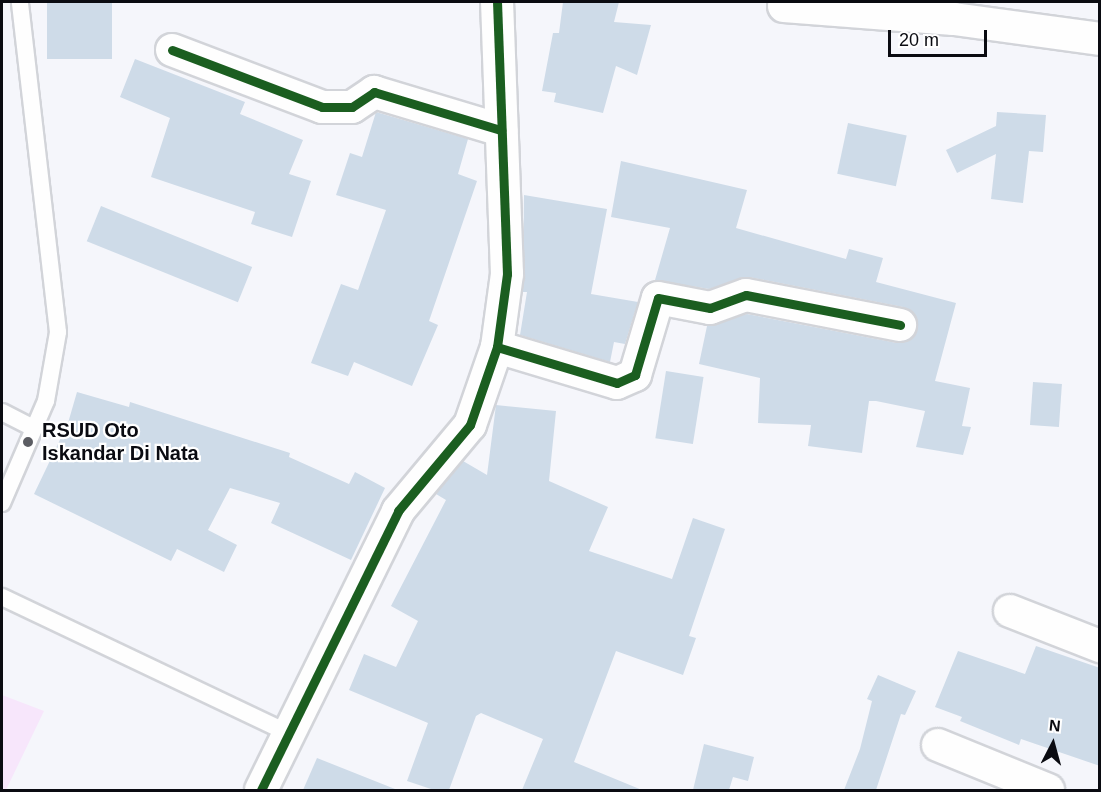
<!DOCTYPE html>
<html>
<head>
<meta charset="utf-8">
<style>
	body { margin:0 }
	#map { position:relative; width:1101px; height:792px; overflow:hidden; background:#f5f6fb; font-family:Helvetica,sans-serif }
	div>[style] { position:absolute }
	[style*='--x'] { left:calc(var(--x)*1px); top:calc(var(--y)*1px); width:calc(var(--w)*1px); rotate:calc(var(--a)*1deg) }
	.green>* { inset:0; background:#f7e6fb }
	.building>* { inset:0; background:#cedbe8; transform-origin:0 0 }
	.roads { filter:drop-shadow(2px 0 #d2d4d9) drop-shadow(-2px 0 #d2d4d9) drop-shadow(0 2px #d2d4d9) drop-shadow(0 -2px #d2d4d9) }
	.lane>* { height:16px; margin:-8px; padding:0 8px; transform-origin:8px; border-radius:8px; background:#fefefe }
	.street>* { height:32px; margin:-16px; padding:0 16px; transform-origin:16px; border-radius:16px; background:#fefefe }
	.cycleway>* { height:9px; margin:-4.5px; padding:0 4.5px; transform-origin:4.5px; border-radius:4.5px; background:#1b5e20 }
	.dots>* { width:16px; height:16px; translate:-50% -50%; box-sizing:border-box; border:3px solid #fff; border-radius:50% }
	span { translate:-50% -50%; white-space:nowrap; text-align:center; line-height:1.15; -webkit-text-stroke:4.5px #fff; paint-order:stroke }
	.poi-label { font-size:20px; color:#0a0b11; font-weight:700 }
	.left { translate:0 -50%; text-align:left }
	.frame { position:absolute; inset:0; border:3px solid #0a0b11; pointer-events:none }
	.north { position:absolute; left:1023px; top:714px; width:60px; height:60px; -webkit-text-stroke:4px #fff; paint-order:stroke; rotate:6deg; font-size:16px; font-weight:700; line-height:24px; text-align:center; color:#0a0b11 }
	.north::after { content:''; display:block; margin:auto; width:21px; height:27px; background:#0a0b11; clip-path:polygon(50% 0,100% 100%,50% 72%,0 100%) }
	.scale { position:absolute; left:888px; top:30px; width:99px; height:27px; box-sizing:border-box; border:3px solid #0a0b11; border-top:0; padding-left:8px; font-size:18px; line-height:21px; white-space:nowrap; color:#0a0b11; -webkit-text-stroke:4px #fff; paint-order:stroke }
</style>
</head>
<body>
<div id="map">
	<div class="green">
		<i style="clip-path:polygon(2px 695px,44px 711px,6px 790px,2px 790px)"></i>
	</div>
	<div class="building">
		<i style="left:47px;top:2px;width:65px;height:57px"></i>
		<i style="clip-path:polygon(563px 2px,619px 2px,614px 22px,651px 25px,637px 75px,616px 66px,603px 113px,554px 102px,556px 93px,542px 91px,553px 33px,559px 33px)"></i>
		<i style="clip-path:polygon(135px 59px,245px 102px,240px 114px,303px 140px,289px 174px,311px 181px,292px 237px,251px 224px,255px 212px,151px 177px,170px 118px,120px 97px)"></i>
		<i style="clip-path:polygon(376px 112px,468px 139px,458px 174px,477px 181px,429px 321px,438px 325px,412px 386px,354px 362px,348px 376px,311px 363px,341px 284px,358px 290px,386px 210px,336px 195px,350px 153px,362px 157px)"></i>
		<i style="clip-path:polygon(997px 112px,1046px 115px,1043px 152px,1029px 151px,1023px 203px,991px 199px,996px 154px,957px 173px,946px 150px,996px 126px)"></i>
		<i style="left:848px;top:123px;width:60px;height:52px;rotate:12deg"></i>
		<i style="clip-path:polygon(621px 161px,747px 190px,736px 228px,846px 259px,849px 249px,883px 258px,876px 282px,956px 303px,935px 381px,970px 388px,962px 426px,971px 427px,963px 455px,916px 447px,925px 411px,876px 401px,869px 401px,862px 453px,808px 446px,811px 425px,758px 423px,760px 378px,699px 364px,707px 326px,747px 314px,897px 343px,914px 336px,917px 319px,903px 307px,749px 277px,709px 289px,655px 280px,670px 228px,611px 217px)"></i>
		<i style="clip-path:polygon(524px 195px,607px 209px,591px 294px,638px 302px,625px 344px,614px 342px,610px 362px,520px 335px,527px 292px,523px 292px)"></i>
		<i style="left:101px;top:206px;width:163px;height:38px;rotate:22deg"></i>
		<i style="left:666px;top:371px;width:38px;height:68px;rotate:9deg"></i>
		<i style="left:1033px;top:382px;width:29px;height:43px;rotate:4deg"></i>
		<i style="clip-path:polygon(77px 392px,129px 407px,130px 402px,290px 453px,289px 457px,349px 484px,355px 472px,385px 488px,351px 560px,271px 523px,280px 503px,230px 488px,208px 530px,237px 545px,224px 572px,177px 549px,171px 561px,34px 494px,68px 423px)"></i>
		<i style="clip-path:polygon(496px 405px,556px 411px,549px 481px,608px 507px,589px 551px,672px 579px,693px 518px,725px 529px,689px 636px,696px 638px,683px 675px,616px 651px,574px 762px,642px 790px,522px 790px,543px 739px,481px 713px,476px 716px,449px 790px,434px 790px,407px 781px,428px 723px,349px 690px,364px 654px,396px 667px,418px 621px,391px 606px,446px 500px,436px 494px,463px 461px,487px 475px)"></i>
		<i style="clip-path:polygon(1036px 646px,1100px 668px,1100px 766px,1021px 739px,1019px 745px,960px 721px,962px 717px,935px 707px,958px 651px,1025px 674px)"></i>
		<i style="clip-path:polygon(878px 675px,916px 691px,905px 715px,901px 714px,876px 790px,844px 790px,860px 749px,872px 701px,867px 699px)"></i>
		<i style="clip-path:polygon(704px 744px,754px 757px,748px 781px,733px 777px,729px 790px,693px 790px)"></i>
		<i style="clip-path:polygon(317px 758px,395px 789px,395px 790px,303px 790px)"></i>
	</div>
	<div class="roads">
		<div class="lane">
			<i style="--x:2;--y:412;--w:36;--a:27"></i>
			<i style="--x:2;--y:503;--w:111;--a:-66.7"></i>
			<i style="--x:46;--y:401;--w:70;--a:-80.1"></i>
			<i style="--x:58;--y:332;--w:332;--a:-96.6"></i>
			<i style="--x:2;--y:597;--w:317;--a:25.4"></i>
		</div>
		<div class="street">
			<i style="--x:784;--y:6;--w:170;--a:4.4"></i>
			<i style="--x:954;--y:19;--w:147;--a:7.8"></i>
			<i style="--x:172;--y:50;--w:160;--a:20.8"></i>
			<i style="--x:322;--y:107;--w:30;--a:0"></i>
			<i style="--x:352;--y:107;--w:27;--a:-34"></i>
			<i style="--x:374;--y:92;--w:133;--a:16.7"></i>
			<i style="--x:497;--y:347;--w:125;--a:16.7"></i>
			<i style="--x:617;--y:383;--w:20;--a:-24"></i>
			<i style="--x:635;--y:375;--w:80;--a:-73.4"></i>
			<i style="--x:658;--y:298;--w:53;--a:10.9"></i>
			<i style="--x:710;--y:308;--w:38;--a:-20"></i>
			<i style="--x:746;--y:295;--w:157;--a:11"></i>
			<i style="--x:1010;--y:611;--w:97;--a:21.3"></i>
			<i style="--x:938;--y:745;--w:119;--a:22.2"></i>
			<i style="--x:261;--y:790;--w:311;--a:-63.8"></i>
			<i style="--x:398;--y:511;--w:112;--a:-50.1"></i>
			<i style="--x:470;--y:425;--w:83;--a:-70.9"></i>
			<i style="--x:497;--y:347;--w:74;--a:-82.2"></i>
			<i style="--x:507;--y:274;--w:272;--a:-92.1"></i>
		</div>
	</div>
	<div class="cycleway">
		<i style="--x:172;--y:50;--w:160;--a:20.8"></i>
		<i style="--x:322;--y:107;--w:30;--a:0"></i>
		<i style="--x:352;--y:107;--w:27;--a:-34"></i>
		<i style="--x:374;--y:92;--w:133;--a:16.7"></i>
		<i style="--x:497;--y:347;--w:125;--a:16.7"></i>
		<i style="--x:617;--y:383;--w:20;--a:-24"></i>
		<i style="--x:635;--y:375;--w:80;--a:-73.4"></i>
		<i style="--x:658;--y:298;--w:53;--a:10.9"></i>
		<i style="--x:710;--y:308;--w:38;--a:-20"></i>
		<i style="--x:746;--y:295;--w:157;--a:11"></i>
		<i style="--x:261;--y:790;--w:311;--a:-63.8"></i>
		<i style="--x:398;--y:511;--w:112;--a:-50.1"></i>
		<i style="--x:470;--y:425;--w:83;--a:-70.9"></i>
		<i style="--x:497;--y:347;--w:74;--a:-82.2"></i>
		<i style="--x:507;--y:274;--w:272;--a:-92.1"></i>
	</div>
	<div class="dots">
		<i style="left:28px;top:442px;background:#5c5d63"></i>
	</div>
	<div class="poi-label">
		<span class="left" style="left:42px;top:442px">RSUD Oto<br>Iskandar Di Nata</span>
	</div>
	<div class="frame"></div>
	<div class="north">N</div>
	<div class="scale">20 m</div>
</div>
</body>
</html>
